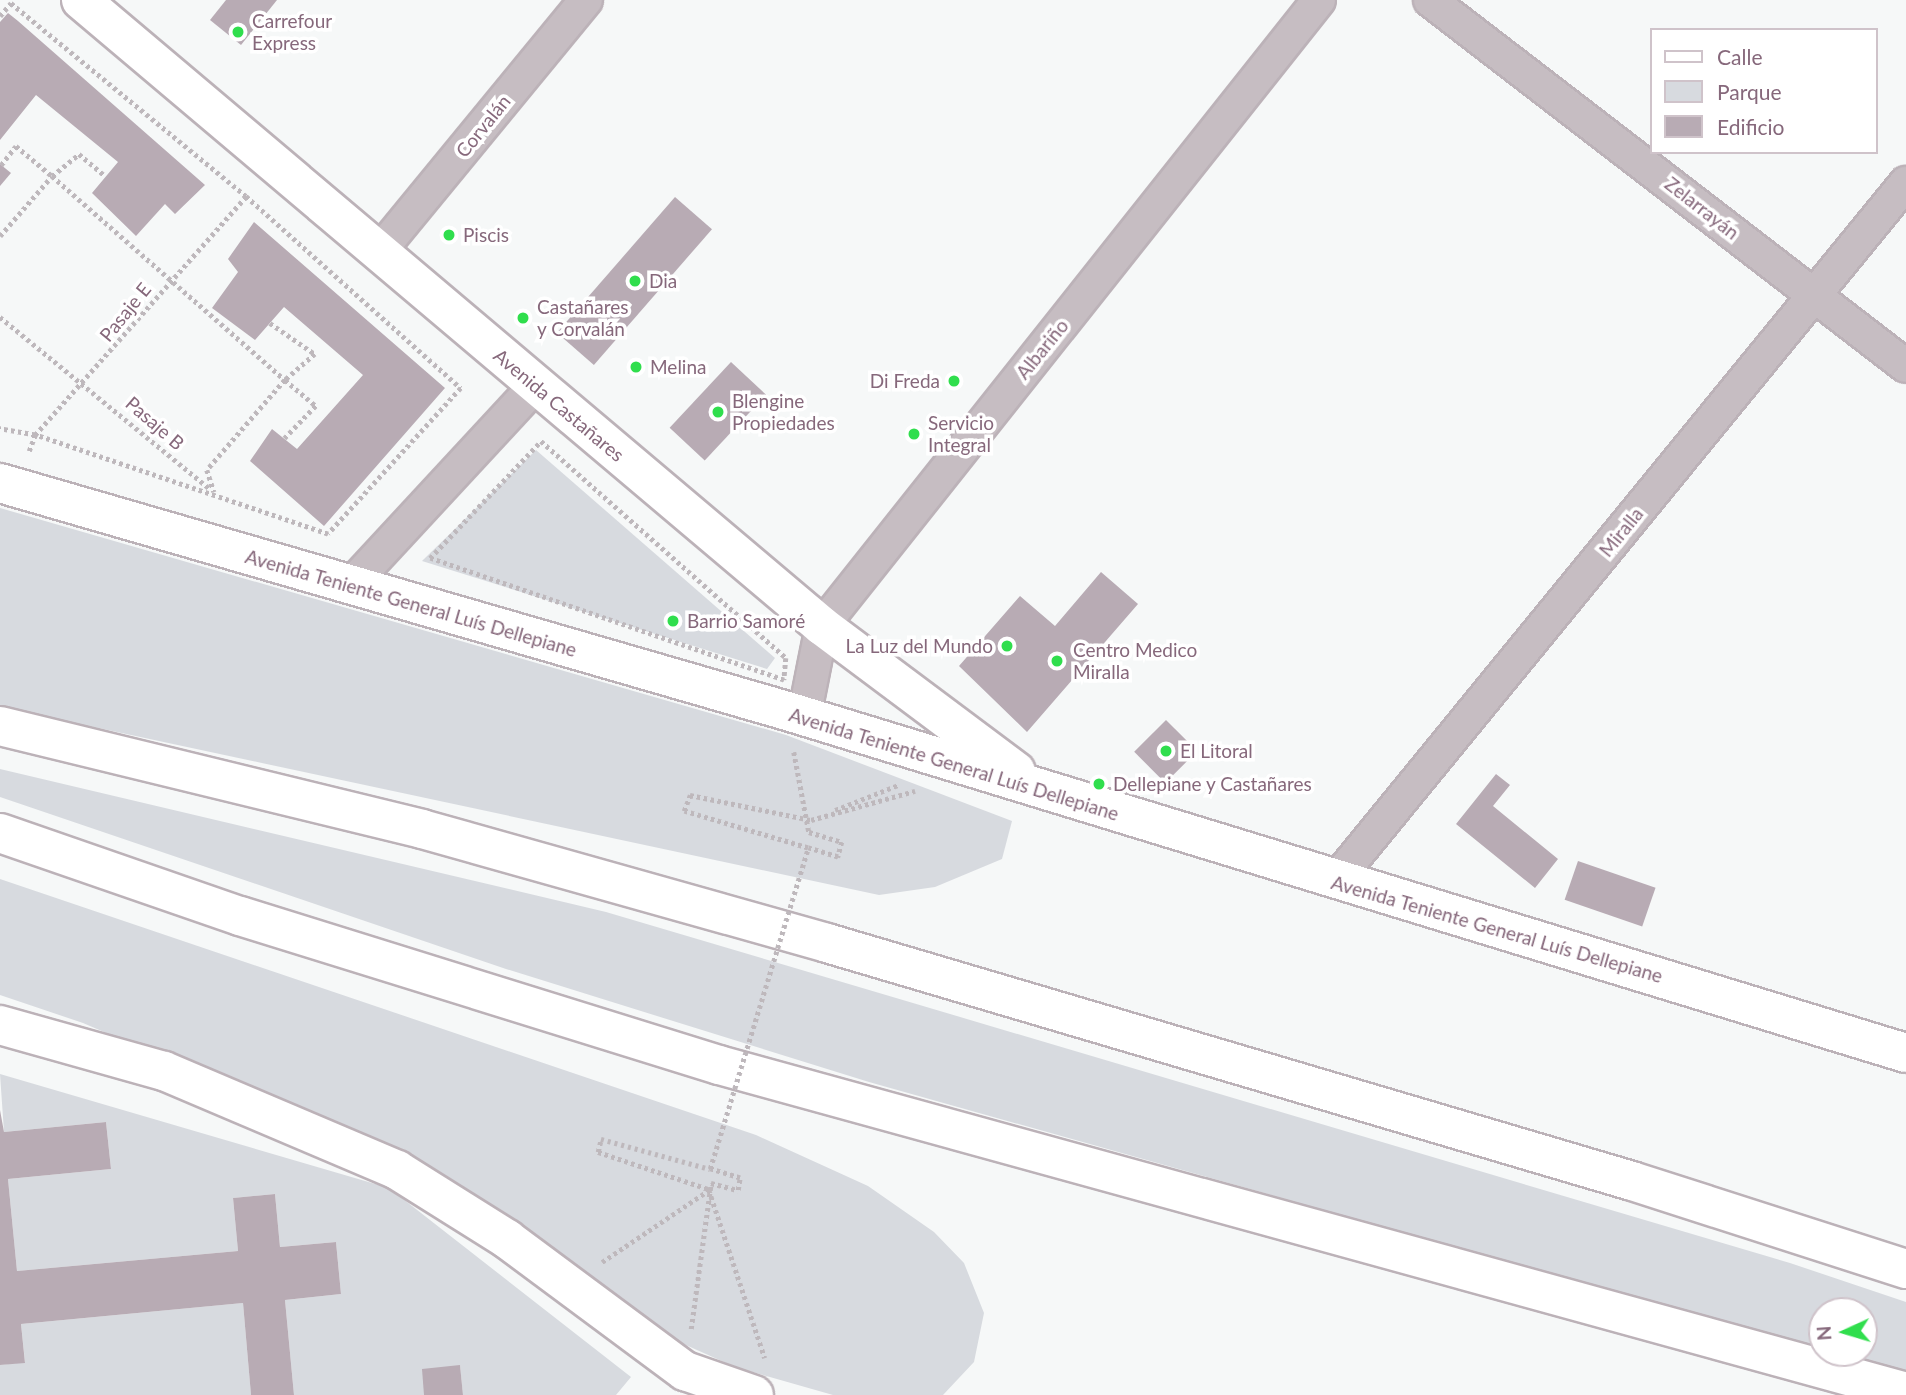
<!DOCTYPE html>
<html>
<head>
<meta charset="utf-8">
<style>
	body { margin:0 }
	#map { position:relative; width:1906px; height:1395px; overflow:hidden; background:#f6f8f8; font-family:Lato,sans-serif }
	div>[style] { position:absolute }
	[style*='--x'] { left:calc(var(--x)*1px); top:calc(var(--y)*1px); width:calc(var(--w)*1px); rotate:calc(var(--a)*1deg) }
	.green>* { inset:0; background:#d7dadf }
	.building>* { inset:0; background:#b8abb4; transform-origin:0 0 }
	.path>* { height:4.5px; margin-top:-2.25px; transform-origin:0; background:repeating-linear-gradient(90deg,#beb8bc 0 3.5px,transparent 0 7px) }
	.roads { filter:drop-shadow(2px 0 #bcb2b8) drop-shadow(-2px 0 #bcb2b8) drop-shadow(0 2px #bcb2b8) drop-shadow(0 -2px #bcb2b8) }
	.street>* { height:32px; margin:-16px; padding:0 16px; transform-origin:16px; border-radius:16px; background:#c6bdc2 }
	.secondary>* { height:38px; margin:-19px; padding:0 19px; transform-origin:19px; border-radius:19px; background:#fff }
	.highway>* { height:38px; margin:-19px; padding:0 19px; transform-origin:19px; border-radius:19px; background:#fff }
	.path-bridge>* { height:4.5px; margin-top:-2.25px; transform-origin:0; background:repeating-linear-gradient(90deg,#beb8bc 0 3.5px,transparent 0 7px) }
	.dots>* { width:19px; height:19px; translate:-50% -50%; box-sizing:border-box; border:4px solid #fff; border-radius:50% }
	span { translate:-50% -50%; white-space:nowrap; text-align:center; line-height:1.15; -webkit-text-stroke:7px #fff; paint-order:stroke }
	.poi-label { font-size:19px; color:#86687b }
	.left { translate:0 -50%; text-align:left }
	.right { translate:-100% -50%; text-align:right }
	.street-label { font-size:19px; color:#86687b }
	.legend { position:absolute; left:1650px; top:28px; width:228px; height:126px; box-sizing:border-box; background:#fff; border:2px solid #cfc3ca; margin:0; padding:9px 12px; list-style:none; font-size:21px; color:#86687b }
	.legend li { display:flex; align-items:center; gap:14px; height:35px }
	.legend b { width:35px; border:2px solid #cfc3ca }
	.north { position:absolute; left:1808px; top:1297px; width:70px; height:70px; box-sizing:border-box; background:#fff; border:2px solid #cfc3ca; border-radius:50%; rotate:266deg; font-size:19px; font-weight:700; line-height:28px; text-align:center; color:#86687b }
	.north::after { content:''; display:block; margin:auto; width:24px; height:32px; background:#30de4d; clip-path:polygon(50% 0,100% 100%,50% 72%,0 100%) }
</style>
</head>
<body>
<div id="map">
	<div class="green">
		<i style="clip-path:polygon(536px 450px,775px 658px,767px 669px,422px 561px)"></i>
		<i style="clip-path:polygon(0 508px,786px 735px,1012px 821px,1002px 859px,935px 887px,879px 895px,0 707px)"></i>
		<i style="clip-path:polygon(0 769px,606px 912px,1790px 1263px,1906px 1302px,1906px 1371px,1835px 1353px,1864px 1353px,1864px 1311px,1822px 1311px,1822px 1350px,869px 1082px,506px 969px,0 797px)"></i>
		<i style="clip-path:polygon(0 879px,756px 1135px,868px 1186px,934px 1232px,964px 1263px,984px 1313px,974px 1362px,943px 1395px,833px 1395px,735px 1367px,650px 1329px,311px 1121px,83px 1023px,0 995px)"></i>
		<i style="clip-path:polygon(0 1074px,389px 1188px,631px 1377px,616px 1395px,463px 1395px,460px 1365px,424px 1395px,294px 1395px,285px 1300px,341px 1294px,336px 1242px,280px 1247px,275px 1194px,233px 1198px,238px 1251px,17px 1271px,8px 1179px,111px 1169px,106px 1122px,4px 1132px)"></i>
		<i style="clip-path:polygon(243px 1303px,251px 1395px,0 1395px,0 1365px,25px 1362px,21px 1324px)"></i>
	</div>
	<div class="building">
		<i style="clip-path:polygon(226px 0,277px 0,241px 45px,210px 20px)"></i>
		<i style="clip-path:polygon(8px 13px,18px 21px,205px 185px,175px 214px,165px 204px,136px 236px,92px 193px,118px 162px,36px 95px,0 140px,0 22px)"></i>
		<i style="clip-path:polygon(0 164px,11px 173px,0 186px)"></i>
		<i style="left:675px;top:197px;width:49px;height:180px;rotate:41deg"></i>
		<i style="clip-path:polygon(254px 222px,445px 388px,324px 526px,250px 461px,272px 429px,297px 449px,363px 375px,284px 307px,255px 340px,212px 308px,238px 272px,228px 259px)"></i>
		<i style="left:731px;top:362px;width:48px;height:90px;rotate:43deg"></i>
		<i style="clip-path:polygon(1101px 572px,1138px 604px,1027px 732px,959px 666px,1020px 596px,1055px 626px)"></i>
		<i style="left:1166px;top:720px;width:44px;height:45px;rotate:45deg"></i>
		<i style="clip-path:polygon(1496px 774px,1510px 785px,1493px 806px,1558px 859px,1535px 888px,1456px 824px)"></i>
		<i style="left:1578px;top:861px;width:82px;height:41px;rotate:19deg"></i>
		<i style="clip-path:polygon(0 1110px,4px 1132px,106px 1122px,111px 1169px,8px 1179px,17px 1271px,238px 1251px,233px 1198px,275px 1194px,280px 1247px,336px 1242px,341px 1294px,285px 1300px,294px 1395px,251px 1395px,243px 1303px,21px 1324px,25px 1363px,0 1365px)"></i>
		<i style="clip-path:polygon(460px 1365px,463px 1395px,424px 1395px,422px 1369px)"></i>
	</div>
	<div class="path">
		<i style="--x:0;--y:16;--w:17;--a:-50"></i>
		<i style="--x:11;--y:3;--w:304;--a:39.4"></i>
		<i style="--x:246;--y:196;--w:288;--a:41.8"></i>
		<i style="--x:461;--y:388;--w:197;--a:132.3"></i>
		<i style="--x:328;--y:534;--w:309;--a:-161.3"></i>
		<i style="--x:35;--y:435;--w:36;--a:-170"></i>
		<i style="--x:1;--y:165;--w:24;--a:-52"></i>
		<i style="--x:16;--y:146;--w:47;--a:39.8"></i>
		<i style="--x:52;--y:176;--w:35;--a:-39"></i>
		<i style="--x:79;--y:154;--w:35;--a:40"></i>
		<i style="--x:0;--y:236;--w:79;--a:-49.1"></i>
		<i style="--x:52;--y:176;--w:310;--a:41.2"></i>
		<i style="--x:285;--y:380;--w:119;--a:130.9"></i>
		<i style="--x:207;--y:470;--w:23;--a:72"></i>
		<i style="--x:0;--y:317;--w:271;--a:39.3"></i>
		<i style="--x:270;--y:323;--w:55;--a:34.6"></i>
		<i style="--x:315;--y:354;--w:40;--a:139"></i>
		<i style="--x:285;--y:380;--w:40;--a:40"></i>
		<i style="--x:316;--y:406;--w:45;--a:134.1"></i>
		<i style="--x:541;--y:441;--w:327;--a:41.5"></i>
		<i style="--x:786;--y:658;--w:22;--a:95"></i>
		<i style="--x:784;--y:680;--w:374;--a:-161"></i>
		<i style="--x:430;--y:558;--w:161;--a:-46.5"></i>
		<i style="--x:29;--y:451;--w:17;--a:-69"></i>
		<i style="--x:35;--y:435;--w:320;--a:-48.5"></i>
		<i style="--x:794;--y:752;--w:81;--a:79.4"></i>
		<i style="--x:809;--y:832;--w:34;--a:17"></i>
		<i style="--x:842;--y:842;--w:16;--a:105"></i>
		<i style="--x:838;--y:857;--w:31;--a:-163"></i>
		<i style="--x:690;--y:795;--w:124;--a:11.7"></i>
		<i style="--x:811;--y:820;--w:108;--a:-15.6"></i>
		<i style="--x:835;--y:810;--w:68;--a:-21.6"></i>
		<i style="--x:598;--y:1152;--w:116;--a:18.6"></i>
		<i style="--x:602;--y:1262;--w:129;--a:-33.9"></i>
		<i style="--x:709;--y:1190;--w:177;--a:71.6"></i>
		<i style="--x:691;--y:1329;--w:147;--a:-82.2"></i>
		<i style="--x:711;--y:1183;--w:28;--a:15"></i>
		<i style="--x:738;--y:1190;--w:12;--a:-81"></i>
		<i style="--x:740;--y:1178;--w:31;--a:-163"></i>
	</div>
	<div class="roads">
		<div class="street">
			<i style="--x:1430;--y:0;--w:600;--a:37.56"></i>
			<i style="--x:379;--y:252;--w:326;--a:-50.6"></i>
			<i style="--x:350;--y:586;--w:274;--a:-47.2"></i>
			<i style="--x:804;--y:717;--w:93;--a:-78.8"></i>
			<i style="--x:822;--y:626;--w:799;--a:-51.55"></i>
			<i style="--x:1335;--y:881;--w:902;--a:-50.72"></i>
		</div>
		<div class="secondary">
			<i style="--x:81;--y:0;--w:970;--a:40.19"></i>
			<i style="--x:822;--y:626;--w:242;--a:36.8"></i>
			<i style="--x:0;--y:483;--w:816;--a:16.15"></i>
			<i style="--x:784;--y:710;--w:1173;--a:17"></i>
			<i style="--x:0;--y:1025;--w:170;--a:15.7"></i>
			<i style="--x:164;--y:1071;--w:253;--a:23"></i>
			<i style="--x:397;--y:1170;--w:130;--a:32.1"></i>
			<i style="--x:507;--y:1239;--w:222;--a:36.6"></i>
			<i style="--x:685;--y:1371;--w:73;--a:19.2"></i>
		</div>
		<div class="highway">
			<i style="--x:0;--y:726;--w:434;--a:13.7"></i>
			<i style="--x:422;--y:829;--w:421;--a:15.7"></i>
			<i style="--x:827;--y:943;--w:839;--a:16.47"></i>
			<i style="--x:1632;--y:1181;--w:288;--a:17.8"></i>
			<i style="--x:0;--y:833;--w:254;--a:19.1"></i>
			<i style="--x:240;--y:916;--w:502;--a:17.28"></i>
			<i style="--x:719;--y:1065;--w:1231;--a:15.4"></i>
		</div>
	</div>
	<div class="path-bridge">
		<i style="--x:598;--y:1152;--w:13;--a:-77"></i>
		<i style="--x:601;--y:1139;--w:113;--a:15.4"></i>
		<i style="--x:710;--y:1169;--w:336;--a:-73"></i>
		<i style="--x:808;--y:848;--w:129;--a:-163.4"></i>
		<i style="--x:684;--y:811;--w:17;--a:-69"></i>
	</div>
	<div class="dots">
		<i style="left:238px;top:32px;background:#30de4d"></i>
		<i style="left:449px;top:235px;background:#30de4d"></i>
		<i style="left:635px;top:281px;background:#30de4d"></i>
		<i style="left:523px;top:318px;background:#30de4d"></i>
		<i style="left:636px;top:367px;background:#30de4d"></i>
		<i style="left:954px;top:381px;background:#30de4d"></i>
		<i style="left:718px;top:412px;background:#30de4d"></i>
		<i style="left:914px;top:434px;background:#30de4d"></i>
		<i style="left:673px;top:621px;background:#30de4d"></i>
		<i style="left:1007px;top:646px;background:#30de4d"></i>
		<i style="left:1057px;top:661px;background:#30de4d"></i>
		<i style="left:1166px;top:751px;background:#30de4d"></i>
		<i style="left:1099px;top:784px;background:#30de4d"></i>
	</div>
	<div class="poi-label">
		<span class="left" style="left:252px;top:32px">Carrefour<br>Express</span>
		<span class="left" style="left:463px;top:235px">Piscis</span>
		<span class="left" style="left:649px;top:281px">Dia</span>
		<span class="left" style="left:537px;top:318px">Castañares<br>y Corvalán</span>
		<span class="left" style="left:650px;top:367px">Melina</span>
		<span class="right" style="left:940px;top:381px">Di Freda</span>
		<span class="left" style="left:732px;top:412px">Blengine<br>Propiedades</span>
		<span class="left" style="left:928px;top:434px">Servicio<br>Integral</span>
		<span class="left" style="left:687px;top:621px">Barrio Samoré</span>
		<span class="right" style="left:993px;top:646px">La Luz del Mundo</span>
		<span class="left" style="left:1073px;top:661px">Centro Medico<br>Miralla</span>
		<span class="left" style="left:1180px;top:751px">El Litoral</span>
		<span class="left" style="left:1113px;top:784px">Dellepiane y Castañares</span>
	</div>
	<div class="street-label">
		<span style="left:483px;top:126px;rotate:-51deg">Corvalán</span>
		<span style="left:1702px;top:208px;rotate:38deg">Zelarrayán</span>
		<span style="left:125px;top:312px;rotate:-51deg">Pasaje E</span>
		<span style="left:1042px;top:349px;rotate:-51deg">Albariño</span>
		<span style="left:559px;top:405px;rotate:40deg">Avenida Castañares</span>
		<span style="left:155px;top:423px;rotate:41deg">Pasaje B</span>
		<span style="left:1621px;top:532px;rotate:-51deg">Miralla</span>
		<span style="left:411px;top:603px;rotate:16deg">Avenida Teniente General Luís Dellepiane</span>
		<span style="left:954px;top:764px;rotate:17deg">Avenida Teniente General Luís Dellepiane</span>
		<span style="left:1497px;top:929px;rotate:16deg">Avenida Teniente General Luís Dellepiane</span>
	</div>
	<ul class="legend">
	<li><b style="height:9px;background:#fff"></b>Calle</li>
	<li><b style="height:19px;background:#d7dadf"></b>Parque</li>
	<li><b style="height:19px;background:#b8abb4"></b>Edificio</li>
	</ul>
	<div class="north">N</div>
</div>
</body>
</html>
